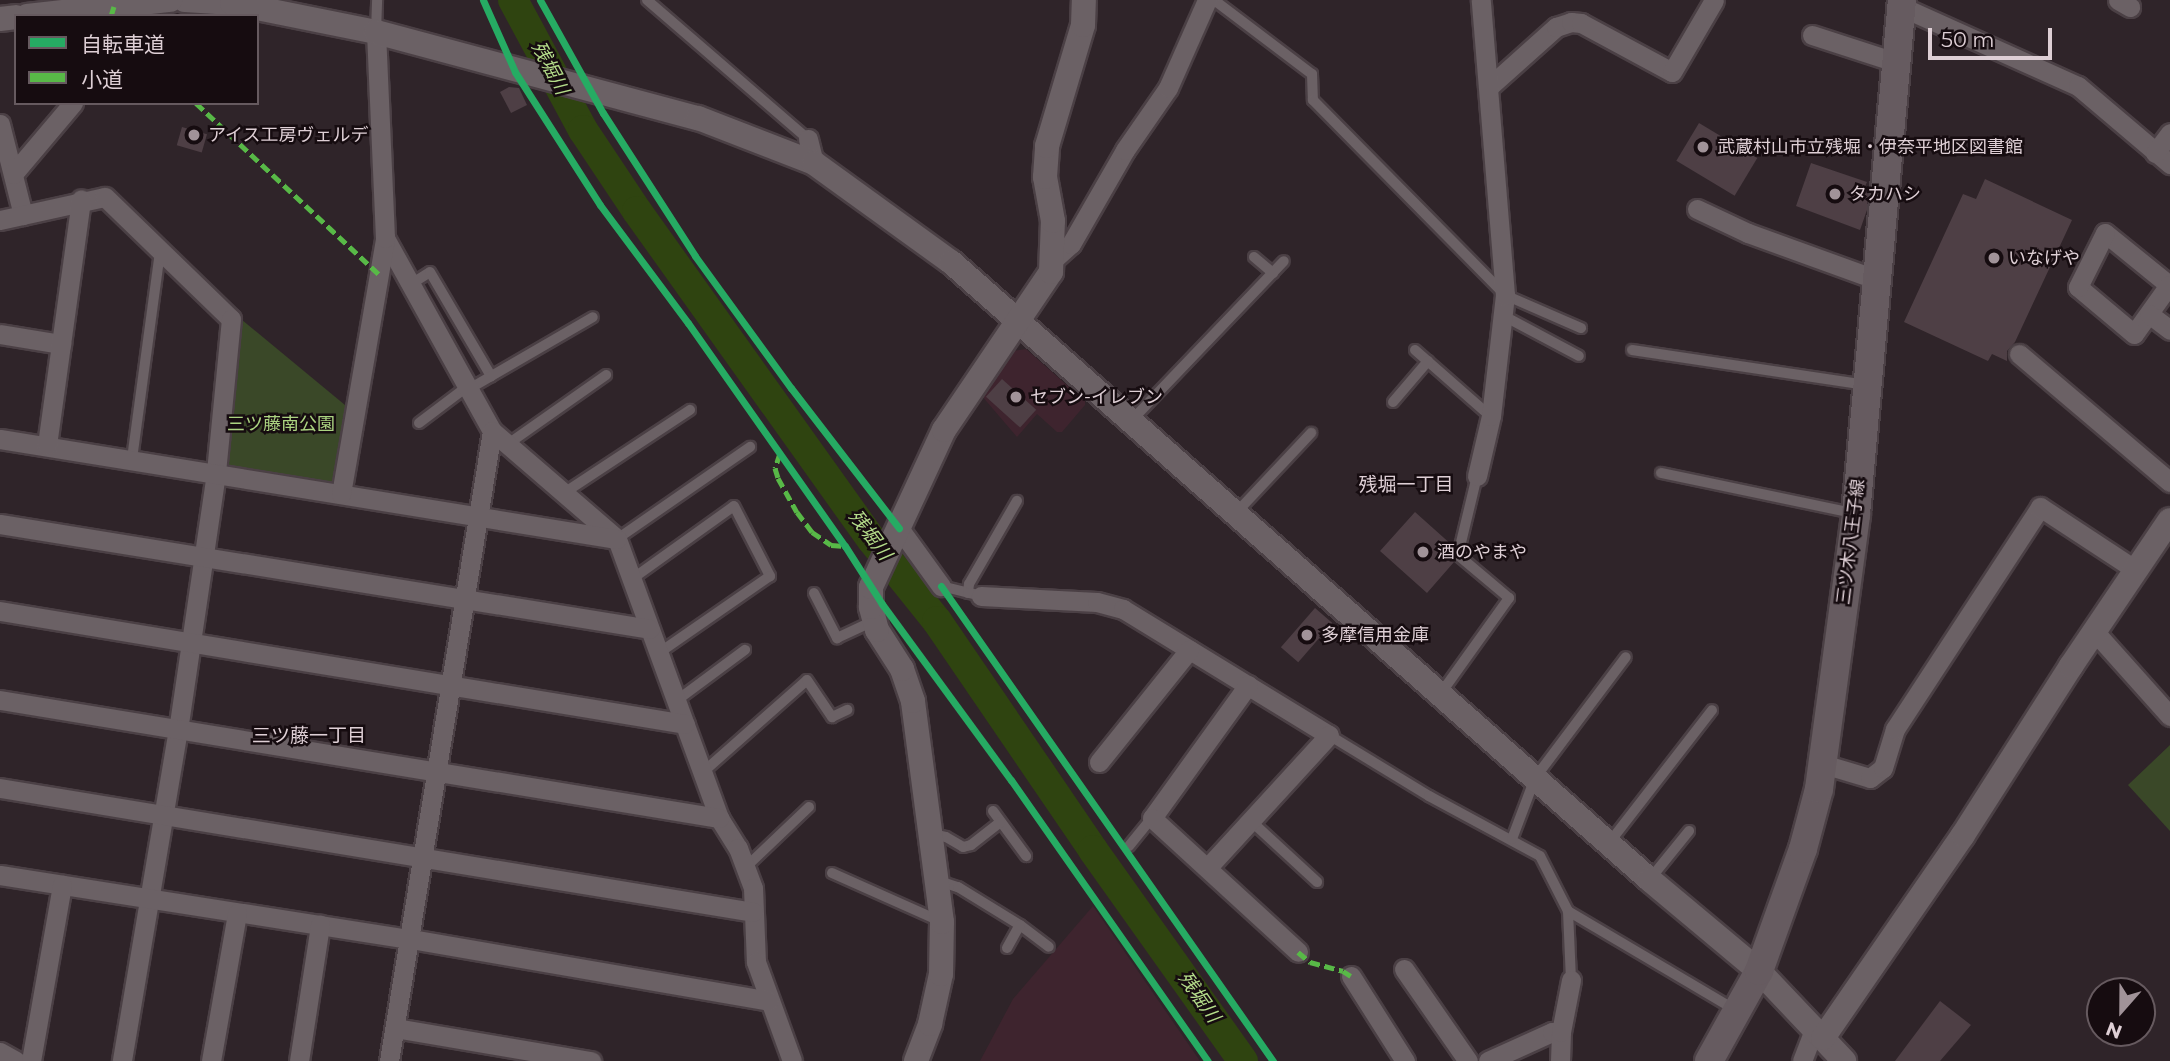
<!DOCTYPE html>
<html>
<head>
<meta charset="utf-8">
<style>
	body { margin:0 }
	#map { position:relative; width:2170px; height:1061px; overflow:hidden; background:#2f2429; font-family:Montserrat,"Noto Sans JP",sans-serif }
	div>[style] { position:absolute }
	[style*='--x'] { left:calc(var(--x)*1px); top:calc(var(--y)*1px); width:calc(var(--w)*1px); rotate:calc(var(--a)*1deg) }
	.built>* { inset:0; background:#3e242e }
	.green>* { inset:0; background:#3a4828 }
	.river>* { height:30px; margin:-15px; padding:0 15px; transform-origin:15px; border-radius:15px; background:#2f4410 }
	.building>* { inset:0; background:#4e3f45; transform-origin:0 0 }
	.roads { filter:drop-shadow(2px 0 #4b4045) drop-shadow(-2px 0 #4b4045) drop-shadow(0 2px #4b4045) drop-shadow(0 -2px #4b4045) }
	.service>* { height:10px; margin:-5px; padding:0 5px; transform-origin:5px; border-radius:5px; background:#6b6165 }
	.minor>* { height:19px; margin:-9.5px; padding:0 9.5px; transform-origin:9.5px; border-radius:9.5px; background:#6b6165 }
	.tertiary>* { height:24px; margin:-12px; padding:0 12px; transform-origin:12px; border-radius:12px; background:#6b6165 }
	.secondary>* { height:28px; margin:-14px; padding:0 14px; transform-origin:14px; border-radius:14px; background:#665b60 }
	.quiet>* { height:5px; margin-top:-2.5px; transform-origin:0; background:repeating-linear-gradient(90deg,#58b947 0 10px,transparent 0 15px) }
	.cycleway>* { height:7px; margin:-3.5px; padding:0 3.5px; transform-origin:3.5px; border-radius:3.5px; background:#26ab63 }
	.dots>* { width:19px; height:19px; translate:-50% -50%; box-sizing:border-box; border:4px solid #160c10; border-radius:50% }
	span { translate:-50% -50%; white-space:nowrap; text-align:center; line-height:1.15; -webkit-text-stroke:5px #160c10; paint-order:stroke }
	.poi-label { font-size:18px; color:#decfd5 }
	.left { translate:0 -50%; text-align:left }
	.park-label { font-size:18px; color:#abd381 }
	.street-label { font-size:18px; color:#decfd5 }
	.water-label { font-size:19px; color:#b4dc8a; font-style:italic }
	.neighbourhood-label { font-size:19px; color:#decfd5 }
	.legend { position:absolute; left:14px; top:14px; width:245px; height:91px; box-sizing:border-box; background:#160c10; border:2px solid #665a5f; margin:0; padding:9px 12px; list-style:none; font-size:21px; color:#decfd5 }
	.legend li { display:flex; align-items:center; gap:14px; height:35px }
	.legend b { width:35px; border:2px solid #665a5f }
	.north { position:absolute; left:2086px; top:977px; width:70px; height:70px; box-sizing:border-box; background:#160c10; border:2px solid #665a5f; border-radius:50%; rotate:201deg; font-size:19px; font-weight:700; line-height:28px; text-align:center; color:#decfd5 }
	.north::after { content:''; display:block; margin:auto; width:24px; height:32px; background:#a19399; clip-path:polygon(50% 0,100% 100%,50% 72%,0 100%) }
	.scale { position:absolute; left:1928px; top:28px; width:124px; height:32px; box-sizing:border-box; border:4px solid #decfd5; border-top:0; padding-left:9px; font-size:21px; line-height:24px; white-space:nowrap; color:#decfd5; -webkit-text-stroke:5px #160c10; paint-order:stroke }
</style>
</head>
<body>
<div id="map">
	<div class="built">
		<i style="clip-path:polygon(1026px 349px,1085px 401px,1085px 405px,1062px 432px,1057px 432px,1037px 414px,1017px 437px,981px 395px,1013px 351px)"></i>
		<i style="clip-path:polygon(1093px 906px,1200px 1061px,980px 1061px,1013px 999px)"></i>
	</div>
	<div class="green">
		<i style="clip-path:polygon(236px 315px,351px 410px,338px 491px,220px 471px)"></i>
		<i style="clip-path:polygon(2170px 745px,2170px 831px,2128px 785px)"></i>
	</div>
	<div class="river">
		<i style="--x:513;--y:0;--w:148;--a:61.7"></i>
		<i style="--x:583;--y:130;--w:97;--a:56.3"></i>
		<i style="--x:637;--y:211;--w:404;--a:54.5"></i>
		<i style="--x:872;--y:540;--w:104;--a:51.3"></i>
		<i style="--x:937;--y:621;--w:277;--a:55.7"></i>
		<i style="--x:1093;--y:850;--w:259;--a:54.6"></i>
	</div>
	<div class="building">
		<i style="clip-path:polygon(509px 87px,519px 88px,527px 105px,511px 113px,500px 92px)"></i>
		<i style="left:1699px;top:123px;width:68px;height:44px;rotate:31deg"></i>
		<i style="left:182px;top:127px;width:26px;height:19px;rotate:16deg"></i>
		<i style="clip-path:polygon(1811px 163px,1867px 182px,1863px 191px,1868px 193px,1867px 210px,1860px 230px,1796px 206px)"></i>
		<i style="clip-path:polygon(1985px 179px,2072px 220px,2015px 342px,2007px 351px,2007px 361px,1992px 354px,1988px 361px,1904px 322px,1963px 194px,1976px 199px)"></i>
		<i style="left:1002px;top:379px;width:46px;height:24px;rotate:42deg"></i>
		<i style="clip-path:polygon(1415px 512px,1453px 546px,1445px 554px,1454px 562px,1427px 593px,1380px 551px)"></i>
		<i style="left:1315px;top:608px;width:23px;height:52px;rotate:41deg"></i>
		<i style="clip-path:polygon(1940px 1001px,1971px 1025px,1940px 1061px,1895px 1061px)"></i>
	</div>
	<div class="roads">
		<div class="service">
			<i style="--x:647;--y:0;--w:213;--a:40.8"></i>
			<i style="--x:1214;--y:0;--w:123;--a:37.1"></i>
			<i style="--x:1312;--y:74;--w:26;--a:88"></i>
			<i style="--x:1313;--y:100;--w:274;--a:45.4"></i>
			<i style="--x:1505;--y:295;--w:83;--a:23.5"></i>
			<i style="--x:376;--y:32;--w:32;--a:-88"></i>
			<i style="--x:1254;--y:257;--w:25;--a:40"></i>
			<i style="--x:411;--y:284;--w:22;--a:-32"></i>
			<i style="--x:430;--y:272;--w:121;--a:59.6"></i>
			<i style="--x:1502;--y:315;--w:87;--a:28"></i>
			<i style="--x:1415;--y:350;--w:100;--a:41.3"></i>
			<i style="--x:1632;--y:350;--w:237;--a:8.5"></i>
			<i style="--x:469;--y:389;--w:143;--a:-30.1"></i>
			<i style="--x:1393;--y:402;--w:54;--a:-49.5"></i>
			<i style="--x:1131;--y:421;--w:221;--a:-46.3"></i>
			<i style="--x:419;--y:423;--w:61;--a:-37.1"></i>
			<i style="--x:508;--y:444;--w:120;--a:-35.1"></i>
			<i style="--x:132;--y:459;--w:209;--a:-82.3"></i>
			<i style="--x:1661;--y:473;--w:195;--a:11.8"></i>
			<i style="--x:564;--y:493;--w:151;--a:-33.4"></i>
			<i style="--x:1236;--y:513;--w:110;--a:-46.8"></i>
			<i style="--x:617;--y:539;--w:162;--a:-34.7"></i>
			<i style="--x:632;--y:579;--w:125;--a:-35.6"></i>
			<i style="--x:734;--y:506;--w:79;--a:62.8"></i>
			<i style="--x:770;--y:576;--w:135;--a:145.3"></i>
			<i style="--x:941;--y:586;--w:34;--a:14"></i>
			<i style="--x:814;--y:593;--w:51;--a:62.9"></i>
			<i style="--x:837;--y:638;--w:40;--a:-25"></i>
			<i style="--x:968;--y:593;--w:9;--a:-84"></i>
			<i style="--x:969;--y:584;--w:96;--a:-60"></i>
			<i style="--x:1441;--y:693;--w:117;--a:-54.4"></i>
			<i style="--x:1509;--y:598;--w:67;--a:-139.9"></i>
			<i style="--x:1458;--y:555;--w:81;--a:-76.5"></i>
			<i style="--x:676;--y:701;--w:86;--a:-36.5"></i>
			<i style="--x:1329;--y:735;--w:117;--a:31.4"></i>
			<i style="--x:1429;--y:796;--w:126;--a:28.4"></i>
			<i style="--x:1540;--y:856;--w:62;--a:63"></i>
			<i style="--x:1568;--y:911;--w:69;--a:87.5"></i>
			<i style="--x:702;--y:773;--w:140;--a:-41.5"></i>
			<i style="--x:807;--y:680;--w:45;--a:56"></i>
			<i style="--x:832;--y:717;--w:17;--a:-25"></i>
			<i style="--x:993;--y:811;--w:56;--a:53.7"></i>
			<i style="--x:1251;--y:821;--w:90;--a:42.7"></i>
			<i style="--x:932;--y:834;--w:14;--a:12"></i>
			<i style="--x:946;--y:837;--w:20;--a:30"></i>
			<i style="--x:963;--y:847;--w:8;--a:-14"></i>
			<i style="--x:971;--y:845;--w:37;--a:-38"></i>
			<i style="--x:1512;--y:839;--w:65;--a:-69.3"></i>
			<i style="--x:1535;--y:778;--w:151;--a:-53.1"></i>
			<i style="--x:1609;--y:843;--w:168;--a:-52.2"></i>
			<i style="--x:1129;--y:846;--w:36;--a:-51"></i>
			<i style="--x:746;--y:867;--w:87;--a:-43.6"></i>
			<i style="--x:832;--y:873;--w:118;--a:24"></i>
			<i style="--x:1650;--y:879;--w:62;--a:-50.9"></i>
			<i style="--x:939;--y:881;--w:20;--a:18"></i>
			<i style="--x:958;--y:887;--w:73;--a:31.5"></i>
			<i style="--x:1020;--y:925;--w:36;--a:37"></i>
			<i style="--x:1568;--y:911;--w:193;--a:30.6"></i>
			<i style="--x:1007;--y:948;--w:26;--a:-61"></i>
		</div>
		<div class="minor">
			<i style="--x:2118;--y:0;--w:14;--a:30"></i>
			<i style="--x:1902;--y:7;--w:193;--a:24.2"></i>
			<i style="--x:2078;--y:86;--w:121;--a:40.3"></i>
			<i style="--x:1812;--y:35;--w:90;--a:18"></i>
			<i style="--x:1490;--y:86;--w:89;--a:-41.8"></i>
			<i style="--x:1556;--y:27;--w:16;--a:-18"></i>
			<i style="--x:1571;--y:22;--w:10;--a:6"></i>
			<i style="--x:1581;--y:23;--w:103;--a:28.3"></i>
			<i style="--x:1672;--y:72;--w:83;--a:-59.7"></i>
			<i style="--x:0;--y:124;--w:94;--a:75.8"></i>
			<i style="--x:808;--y:139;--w:25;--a:76"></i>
			<i style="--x:2155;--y:153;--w:25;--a:-53"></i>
			<i style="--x:13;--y:174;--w:93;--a:-49.8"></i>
			<i style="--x:1697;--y:209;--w:56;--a:25.2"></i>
			<i style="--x:1748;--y:233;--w:138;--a:19.9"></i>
			<i style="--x:0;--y:220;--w:107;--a:-12.4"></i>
			<i style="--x:105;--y:197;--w:175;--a:44.1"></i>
			<i style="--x:231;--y:319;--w:155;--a:95.6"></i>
			<i style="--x:216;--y:473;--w:259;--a:98.4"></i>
			<i style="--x:178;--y:729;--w:337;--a:99.6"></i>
			<i style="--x:2105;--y:233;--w:82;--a:39.1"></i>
			<i style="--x:2169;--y:285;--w:60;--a:125.5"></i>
			<i style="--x:2134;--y:334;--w:73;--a:-140"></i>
			<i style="--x:2078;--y:287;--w:60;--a:-63.4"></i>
			<i style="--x:385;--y:238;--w:221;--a:61"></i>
			<i style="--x:492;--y:431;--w:165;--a:40.8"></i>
			<i style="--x:617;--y:539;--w:297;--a:69.9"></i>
			<i style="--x:719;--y:818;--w:36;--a:58"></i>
			<i style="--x:738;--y:848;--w:43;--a:69.4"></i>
			<i style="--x:753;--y:888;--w:74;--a:87.7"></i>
			<i style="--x:756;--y:962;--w:105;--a:70"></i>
			<i style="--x:1053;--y:260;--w:24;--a:-42"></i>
			<i style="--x:1071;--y:244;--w:108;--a:-60.1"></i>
			<i style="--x:1125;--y:150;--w:75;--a:-55.3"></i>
			<i style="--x:1168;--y:88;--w:96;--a:-66.1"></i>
			<i style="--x:2149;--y:314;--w:26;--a:37"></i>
			<i style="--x:0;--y:334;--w:62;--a:9.3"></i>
			<i style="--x:2019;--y:354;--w:198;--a:40.3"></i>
			<i style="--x:0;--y:439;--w:625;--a:9.21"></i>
			<i style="--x:47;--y:445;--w:248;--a:-82.1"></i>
			<i style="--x:1477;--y:476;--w:62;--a:-76.9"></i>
			<i style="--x:1491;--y:416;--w:122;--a:-83.4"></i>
			<i style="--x:1505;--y:295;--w:296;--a:-94.7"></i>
			<i style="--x:341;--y:494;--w:260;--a:-80.2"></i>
			<i style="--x:385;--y:238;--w:206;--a:-92.5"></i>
			<i style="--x:0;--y:524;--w:658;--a:9.18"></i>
			<i style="--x:899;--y:528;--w:72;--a:54.1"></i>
			<i style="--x:981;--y:596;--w:116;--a:3"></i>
			<i style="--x:1097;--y:602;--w:27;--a:15"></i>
			<i style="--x:1123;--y:609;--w:241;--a:31.5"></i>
			<i style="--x:1329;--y:735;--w:179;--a:132.5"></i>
			<i style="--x:0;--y:611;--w:694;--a:9.37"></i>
			<i style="--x:2094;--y:631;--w:114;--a:48.2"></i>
			<i style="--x:1248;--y:685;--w:164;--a:125.8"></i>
			<i style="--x:1152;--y:818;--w:198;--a:42.5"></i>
			<i style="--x:0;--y:700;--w:729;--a:9.32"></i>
			<i style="--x:1099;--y:762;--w:144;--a:-51.2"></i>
			<i style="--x:1823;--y:764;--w:49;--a:16.6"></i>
			<i style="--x:1870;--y:778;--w:16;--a:-38"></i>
			<i style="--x:1883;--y:768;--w:41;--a:-72.9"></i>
			<i style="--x:1895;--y:729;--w:265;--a:-56.8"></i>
			<i style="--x:2040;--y:507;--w:115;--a:33.3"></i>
			<i style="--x:0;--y:788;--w:763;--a:9.35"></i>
			<i style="--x:0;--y:875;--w:416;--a:8.9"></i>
			<i style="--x:411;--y:939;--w:363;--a:9.8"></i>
			<i style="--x:1404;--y:969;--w:112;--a:55.2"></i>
			<i style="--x:1351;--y:976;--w:101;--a:57.6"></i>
			<i style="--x:395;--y:1028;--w:199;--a:9.6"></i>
			<i style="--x:0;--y:1052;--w:18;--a:29"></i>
			<i style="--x:31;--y:1061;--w:179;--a:-80"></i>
			<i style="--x:211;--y:1061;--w:150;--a:-80"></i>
			<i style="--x:299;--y:1061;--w:138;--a:-81.2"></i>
			<i style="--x:389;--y:1061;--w:638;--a:-80.71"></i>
			<i style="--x:1488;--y:1061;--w:70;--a:-24.4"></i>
			<i style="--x:1552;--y:1032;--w:9;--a:0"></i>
			<i style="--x:1560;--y:1061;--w:29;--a:-88"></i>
			<i style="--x:1561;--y:1032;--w:53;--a:-79.1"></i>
			<i style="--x:1802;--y:1061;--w:33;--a:-69"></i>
		</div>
		<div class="tertiary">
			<i style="--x:185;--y:0;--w:47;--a:3.7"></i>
			<i style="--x:232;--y:3;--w:147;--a:11.4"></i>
			<i style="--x:376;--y:32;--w:333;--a:15"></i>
			<i style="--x:698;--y:118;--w:124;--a:21.2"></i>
			<i style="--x:814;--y:163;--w:169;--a:35.9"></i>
			<i style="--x:951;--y:262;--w:933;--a:41.48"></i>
			<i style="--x:1650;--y:880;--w:142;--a:39.9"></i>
			<i style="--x:1759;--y:971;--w:124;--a:46.6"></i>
			<i style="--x:27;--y:16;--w:144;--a:-6.4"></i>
			<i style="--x:0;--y:19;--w:16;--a:-7"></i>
			<i style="--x:1823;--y:1038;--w:247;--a:-55.4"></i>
			<i style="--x:1963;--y:835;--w:201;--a:-57.4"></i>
			<i style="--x:2071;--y:666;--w:176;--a:-55.9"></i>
			<i style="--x:916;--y:1061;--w:40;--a:-69"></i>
			<i style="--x:930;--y:1024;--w:51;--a:-77.6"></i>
			<i style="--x:941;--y:974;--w:52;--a:-88.9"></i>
			<i style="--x:942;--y:922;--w:223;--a:-97.5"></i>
			<i style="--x:913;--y:701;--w:34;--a:-109"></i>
			<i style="--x:902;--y:669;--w:46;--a:-122.7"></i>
			<i style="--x:877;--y:630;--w:24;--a:-105"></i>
			<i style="--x:871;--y:607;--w:20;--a:-90"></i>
			<i style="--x:871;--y:587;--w:173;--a:-65.1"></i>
			<i style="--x:944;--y:430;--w:191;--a:-55.9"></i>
			<i style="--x:1051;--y:272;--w:51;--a:-87.8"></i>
			<i style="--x:1053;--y:221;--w:45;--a:-100.3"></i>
			<i style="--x:1045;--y:177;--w:31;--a:-86"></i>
			<i style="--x:1047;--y:146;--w:126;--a:-73.4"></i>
			<i style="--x:1083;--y:25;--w:25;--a:-88"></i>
		</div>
		<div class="secondary">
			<i style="--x:1709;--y:1061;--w:103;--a:-60.9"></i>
			<i style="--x:1759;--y:971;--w:130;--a:-70.2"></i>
			<i style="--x:1803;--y:849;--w:62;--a:-75.1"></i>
			<i style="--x:1819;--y:789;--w:277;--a:-82.3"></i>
			<i style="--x:1856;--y:514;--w:516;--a:-84.89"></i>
		</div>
	</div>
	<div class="quiet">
		<i style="--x:111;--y:16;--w:10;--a:-73"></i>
		<i style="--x:196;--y:103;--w:250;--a:43.1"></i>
		<i style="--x:780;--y:453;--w:16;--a:108"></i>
		<i style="--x:775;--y:468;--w:10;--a:73"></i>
		<i style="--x:778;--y:478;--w:39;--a:61"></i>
		<i style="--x:797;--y:512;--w:25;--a:53"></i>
		<i style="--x:812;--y:532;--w:23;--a:34"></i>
		<i style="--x:831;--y:545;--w:14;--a:4"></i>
		<i style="--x:1298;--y:952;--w:16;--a:40"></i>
		<i style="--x:1310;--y:962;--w:34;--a:15"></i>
		<i style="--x:1343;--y:971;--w:9;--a:32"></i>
	</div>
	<div class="cycleway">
		<i style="--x:483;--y:0;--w:79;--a:66"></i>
		<i style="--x:515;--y:72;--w:158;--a:57.4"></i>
		<i style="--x:600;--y:205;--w:147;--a:53.3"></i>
		<i style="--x:688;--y:323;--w:273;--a:54.9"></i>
		<i style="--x:845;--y:546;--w:69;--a:57.5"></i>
		<i style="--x:882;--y:604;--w:218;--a:53.8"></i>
		<i style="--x:1011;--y:780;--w:343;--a:55"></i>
		<i style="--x:540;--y:0;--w:129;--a:60.9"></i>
		<i style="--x:603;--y:113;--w:170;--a:57.2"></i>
		<i style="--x:695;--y:256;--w:163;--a:54"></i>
		<i style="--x:791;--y:388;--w:177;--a:52.4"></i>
		<i style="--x:941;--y:586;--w:580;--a:55.05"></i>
	</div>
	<div class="dots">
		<i style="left:194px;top:135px;background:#a19399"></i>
		<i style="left:1703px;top:147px;background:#a19399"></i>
		<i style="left:1835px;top:194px;background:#a19399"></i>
		<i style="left:1994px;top:258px;background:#a19399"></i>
		<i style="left:1016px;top:397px;background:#a19399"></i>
		<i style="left:1423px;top:552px;background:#a19399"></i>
		<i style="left:1307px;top:635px;background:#a19399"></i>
	</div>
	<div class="poi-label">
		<span class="left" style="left:208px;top:135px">アイス工房ヴェルデ</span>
		<span class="left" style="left:1717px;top:147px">武蔵村山市立残堀・伊奈平地区図書館</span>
		<span class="left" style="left:1849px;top:194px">タカハシ</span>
		<span class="left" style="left:2008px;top:258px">いなげや</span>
		<span class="left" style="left:1030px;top:397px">セブン-イレブン</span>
		<span class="left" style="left:1437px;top:552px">酒のやまや</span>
		<span class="left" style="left:1321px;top:635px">多摩信用金庫</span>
	</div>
	<div class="park-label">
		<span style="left:281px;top:424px">三ツ藤南公園</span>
	</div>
	<div class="street-label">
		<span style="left:1851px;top:542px;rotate:-83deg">三ツ木八王子線</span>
	</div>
	<div class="water-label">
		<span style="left:550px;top:68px;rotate:62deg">残堀川</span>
		<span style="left:870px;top:535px;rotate:53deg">残堀川</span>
		<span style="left:1199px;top:997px;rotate:55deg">残堀川</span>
	</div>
	<div class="neighbourhood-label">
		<span style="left:1406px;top:485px">残堀一丁目</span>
		<span style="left:309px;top:736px">三ツ藤一丁目</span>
	</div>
	<ul class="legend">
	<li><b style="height:9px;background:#26ab63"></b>自転車道</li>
	<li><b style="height:9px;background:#58b947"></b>小道</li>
	</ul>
	<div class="north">N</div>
	<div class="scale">50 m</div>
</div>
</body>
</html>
